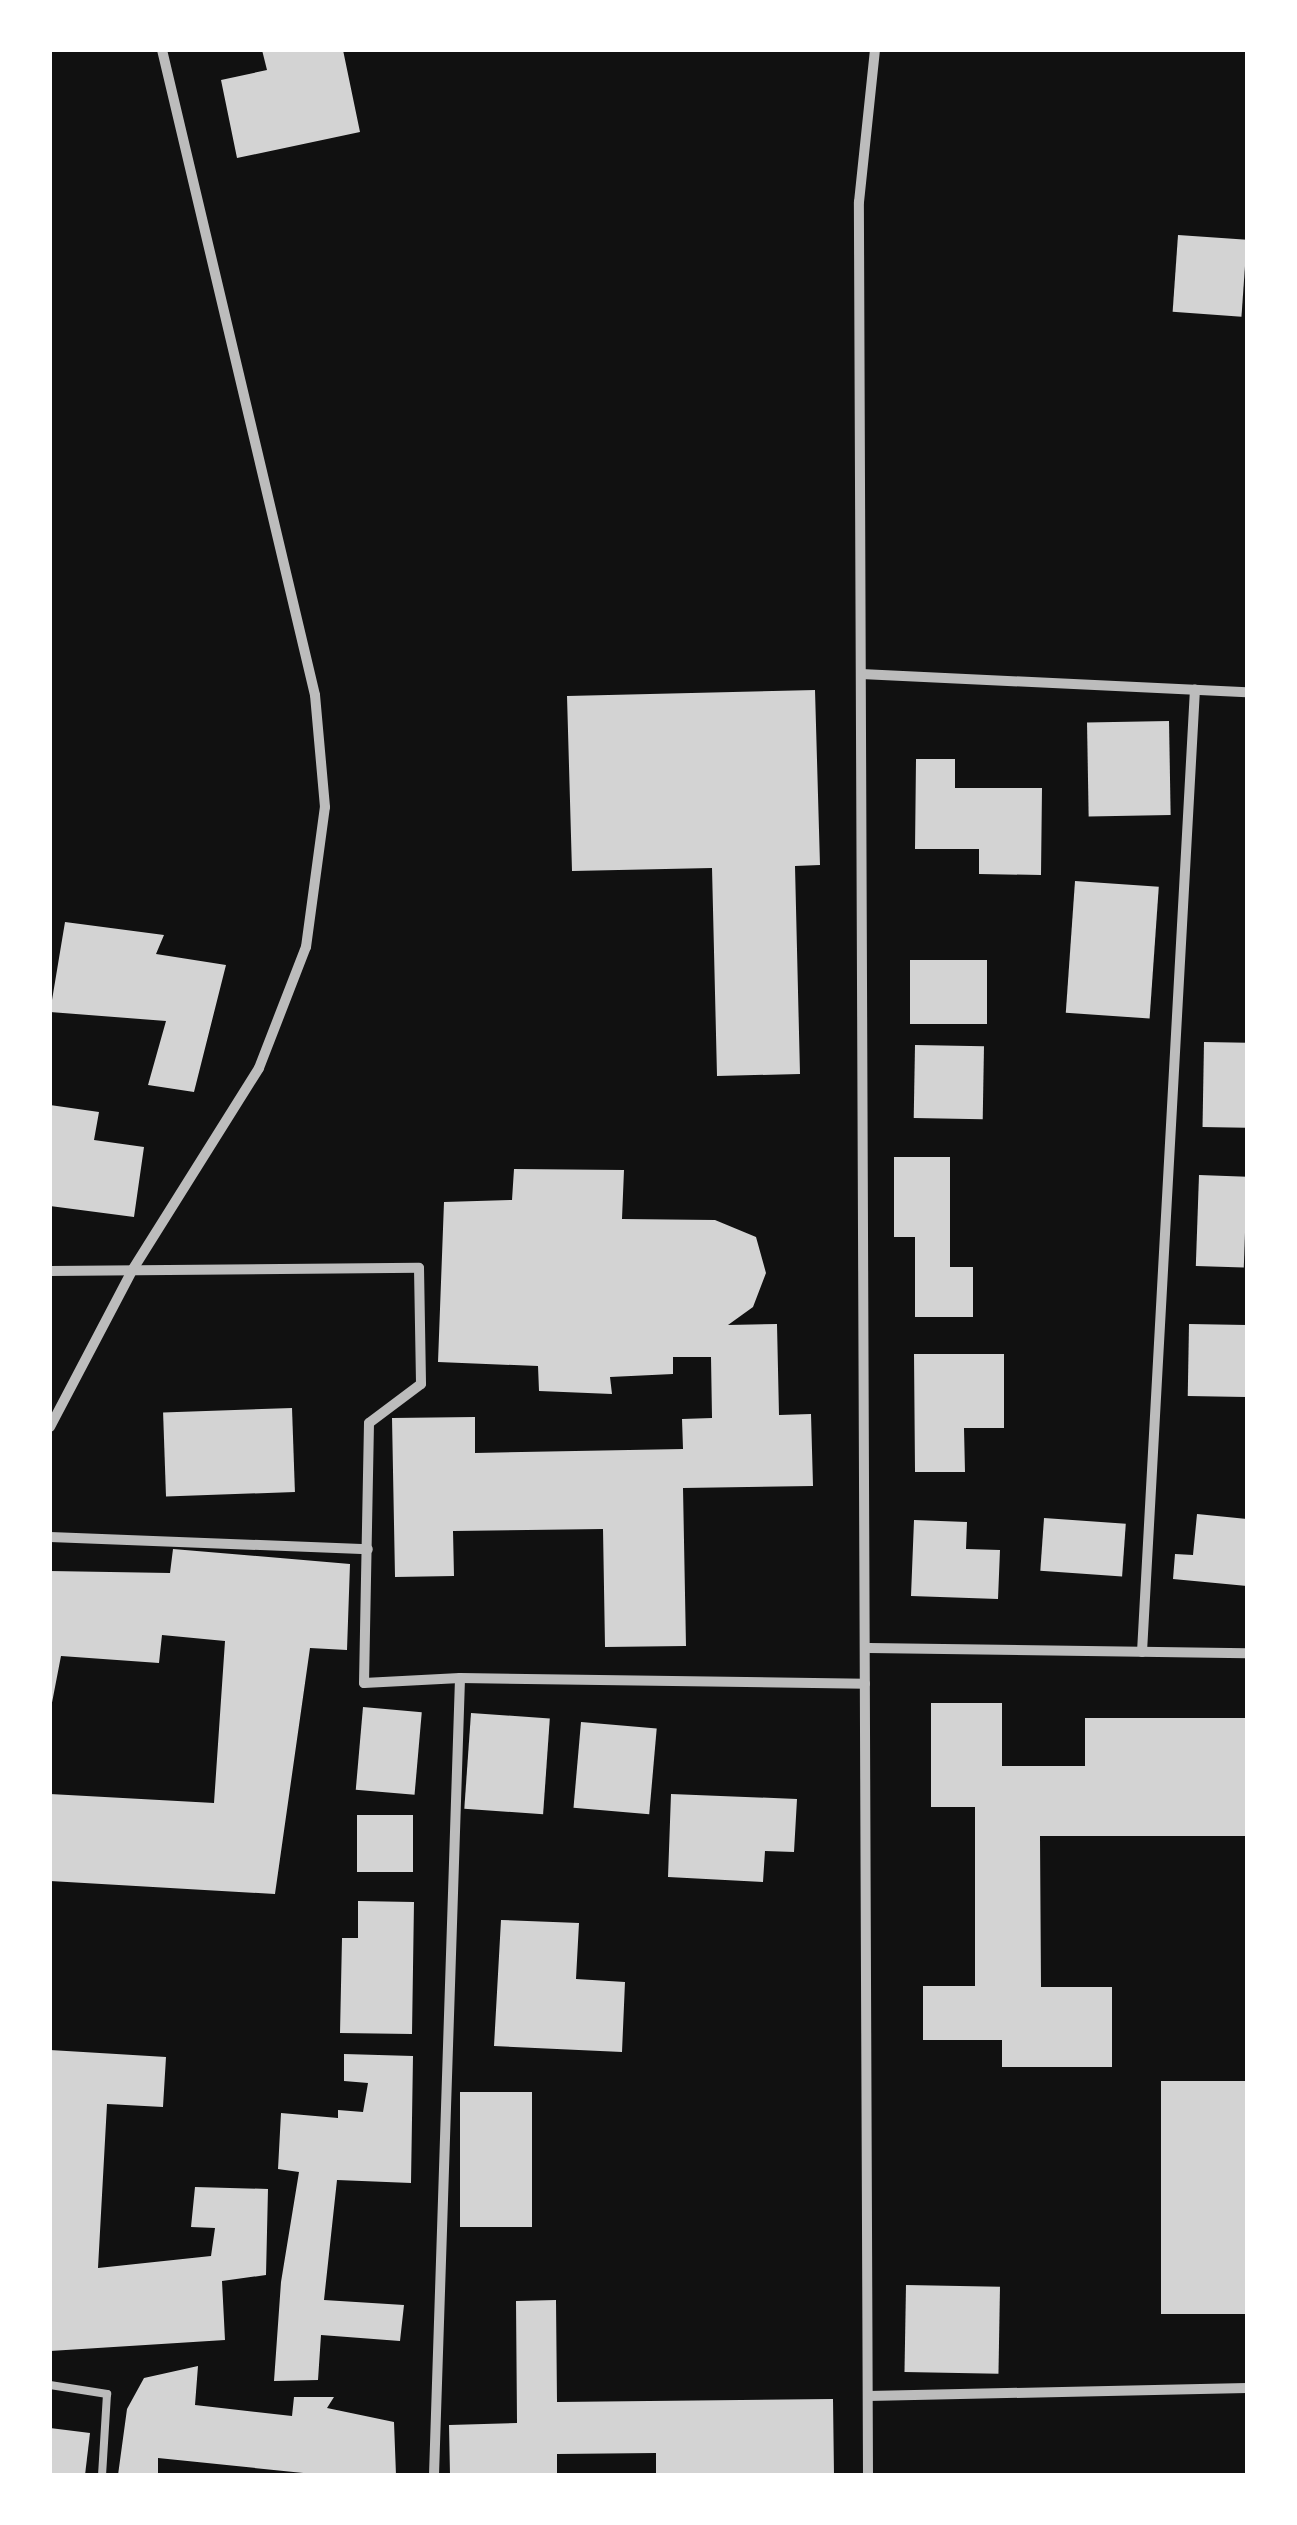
<!DOCTYPE html>
<html>
<head>
<meta charset="utf-8">
<style>
	body { margin:0 }
	#map { position:relative; width:1297px; height:2525px; overflow:hidden; background:#111; font-family:Signika,sans-serif }
	div>[style] { position:absolute }
	[style*='--x'] { left:calc(var(--x)*1px); top:calc(var(--y)*1px); width:calc(var(--w)*1px); rotate:calc(var(--a)*1deg) }
	.building>* { inset:0; background:#d3d3d3; transform-origin:0 0 }
	.service>* { height:8px; margin:-4px; padding:0 4px; transform-origin:4px; border-radius:4px; background:#bcbcbc }
	.minor>* { height:10px; margin:-5px; padding:0 5px; transform-origin:5px; border-radius:5px; background:#bcbcbc }
	span { translate:-50% -50%; white-space:nowrap; text-align:center; line-height:1.15; -webkit-text-stroke:8px #fff; paint-order:stroke }
	.frame { position:absolute; inset:0; border:52px solid #fff; pointer-events:none }
</style>
</head>
<body>
<div id="map">
	<div class="building">
		<i style="clip-path:polygon(262px 50px,343px 50px,360px 132px,237px 158px,221px 80px,267px 70px)"></i>
		<i style="left:1178px;top:235px;width:69px;height:77px;rotate:4deg"></i>
		<i style="clip-path:polygon(815px 690px,820px 865px,795px 866px,800px 1074px,717px 1076px,712px 868px,572px 871px,567px 696px)"></i>
		<i style="left:1169px;top:721px;width:94px;height:82px;rotate:89deg"></i>
		<i style="clip-path:polygon(916px 759px,955px 759px,955px 788px,1042px 788px,1041px 875px,979px 874px,979px 849px,915px 849px)"></i>
		<i style="left:1075px;top:881px;width:84px;height:132px;rotate:4deg"></i>
		<i style="clip-path:polygon(65px 922px,164px 935px,156px 954px,226px 965px,194px 1092px,148px 1085px,166px 1021px,50px 1012px)"></i>
		<i style="left:910px;top:960px;width:77px;height:64px"></i>
		<i style="left:1204px;top:1042px;width:43px;height:85px;rotate:1deg"></i>
		<i style="left:915px;top:1045px;width:69px;height:73px;rotate:1deg"></i>
		<i style="clip-path:polygon(50px 1105px,99px 1112px,94px 1140px,144px 1147px,134px 1217px,50px 1206px)"></i>
		<i style="clip-path:polygon(894px 1157px,950px 1157px,950px 1267px,973px 1267px,973px 1317px,915px 1317px,915px 1237px,894px 1237px)"></i>
		<i style="clip-path:polygon(514px 1169px,624px 1170px,622px 1219px,715px 1220px,756px 1237px,766px 1273px,753px 1307px,728px 1325px,777px 1324px,779px 1415px,811px 1414px,813px 1486px,683px 1488px,686px 1646px,605px 1647px,603px 1529px,453px 1531px,454px 1576px,395px 1577px,392px 1418px,475px 1417px,475px 1453px,683px 1449px,682px 1419px,712px 1418px,711px 1357px,673px 1357px,673px 1374px,610px 1377px,612px 1394px,539px 1391px,538px 1366px,438px 1362px,444px 1202px,512px 1200px)"></i>
		<i style="left:1199px;top:1175px;width:48px;height:91px;rotate:2deg"></i>
		<i style="left:1189px;top:1324px;width:58px;height:72px;rotate:1deg"></i>
		<i style="clip-path:polygon(914px 1354px,1004px 1354px,1004px 1428px,964px 1428px,965px 1472px,915px 1472px)"></i>
		<i style="left:292px;top:1408px;width:84px;height:129px;rotate:88deg"></i>
		<i style="clip-path:polygon(1197px 1514px,1247px 1519px,1247px 1586px,1173px 1579px,1175px 1554px,1193px 1555px)"></i>
		<i style="left:1044px;top:1518px;width:82px;height:53px;rotate:4deg"></i>
		<i style="clip-path:polygon(914px 1520px,967px 1522px,966px 1549px,1000px 1550px,998px 1599px,911px 1596px)"></i>
		<i style="clip-path:polygon(173px 1549px,350px 1564px,347px 1650px,310px 1648px,275px 1894px,50px 1881px,50px 1794px,214px 1803px,225px 1641px,162px 1635px,159px 1663px,61px 1656px,50px 1713px,50px 1571px,170px 1573px)"></i>
		<i style="clip-path:polygon(931px 1703px,1002px 1703px,1002px 1766px,1085px 1766px,1085px 1718px,1247px 1718px,1247px 1836px,1040px 1836px,1041px 1987px,1112px 1987px,1112px 2067px,1002px 2067px,1002px 2040px,923px 2040px,923px 1986px,975px 1986px,975px 1807px,931px 1807px)"></i>
		<i style="left:363px;top:1707px;width:59px;height:83px;rotate:5deg"></i>
		<i style="left:471px;top:1713px;width:79px;height:96px;rotate:4deg"></i>
		<i style="left:581px;top:1722px;width:76px;height:86px;rotate:5deg"></i>
		<i style="clip-path:polygon(671px 1794px,797px 1799px,794px 1852px,765px 1851px,763px 1882px,668px 1877px)"></i>
		<i style="left:357px;top:1815px;width:56px;height:57px"></i>
		<i style="clip-path:polygon(358px 1901px,414px 1902px,412px 2034px,340px 2033px,342px 1938px,358px 1938px)"></i>
		<i style="clip-path:polygon(501px 1920px,579px 1923px,576px 1979px,625px 1982px,622px 2052px,494px 2046px)"></i>
		<i style="clip-path:polygon(50px 2050px,166px 2057px,163px 2107px,107px 2104px,98px 2268px,211px 2256px,215px 2228px,191px 2227px,195px 2187px,268px 2189px,266px 2275px,222px 2281px,225px 2340px,50px 2351px)"></i>
		<i style="clip-path:polygon(344px 2054px,413px 2056px,411px 2183px,337px 2180px,324px 2300px,404px 2305px,400px 2341px,321px 2335px,318px 2380px,274px 2381px,281px 2282px,299px 2172px,278px 2169px,281px 2113px,338px 2118px,338px 2110px,363px 2112px,368px 2083px,344px 2081px)"></i>
		<i style="left:1161px;top:2081px;width:86px;height:233px"></i>
		<i style="left:532px;top:2092px;width:135px;height:72px;rotate:90deg"></i>
		<i style="left:906px;top:2285px;width:94px;height:87px;rotate:1deg"></i>
		<i style="clip-path:polygon(556px 2300px,557px 2402px,833px 2399px,834px 2475px,656px 2475px,656px 2453px,557px 2454px,557px 2475px,450px 2475px,449px 2425px,517px 2423px,516px 2301px)"></i>
		<i style="clip-path:polygon(198px 2366px,195px 2405px,292px 2416px,294px 2397px,334px 2397px,327px 2408px,394px 2422px,396px 2475px,323px 2475px,158px 2458px,158px 2475px,118px 2475px,127px 2409px,144px 2378px)"></i>
		<i style="clip-path:polygon(50px 2428px,90px 2433px,85px 2475px,50px 2475px)"></i>
	</div>
	<div class="service">
		<i style="--x:50;--y:2385;--w:58;--a:9"></i>
		<i style="--x:107;--y:2394;--w:81;--a:93.5"></i>
	</div>
	<div class="minor">
		<i style="--x:861;--y:674;--w:386;--a:2.7"></i>
		<i style="--x:50;--y:1271;--w:369;--a:-0.5"></i>
		<i style="--x:419;--y:1268;--w:116;--a:89"></i>
		<i style="--x:421;--y:1384;--w:65;--a:143.1"></i>
		<i style="--x:369;--y:1423;--w:260;--a:91.1"></i>
		<i style="--x:364;--y:1683;--w:96;--a:-3"></i>
		<i style="--x:50;--y:1427;--w:178;--a:-62.3"></i>
		<i style="--x:133;--y:1269;--w:237;--a:-57.9"></i>
		<i style="--x:259;--y:1068;--w:130;--a:-68.8"></i>
		<i style="--x:306;--y:947;--w:141;--a:-82.3"></i>
		<i style="--x:325;--y:807;--w:112;--a:-95.1"></i>
		<i style="--x:315;--y:695;--w:663;--a:-103.34"></i>
		<i style="--x:50;--y:1537;--w:318;--a:2.2"></i>
		<i style="--x:869;--y:1648;--w:378;--a:0.8"></i>
		<i style="--x:1142;--y:1652;--w:964;--a:-86.85"></i>
		<i style="--x:868;--y:2396;--w:379;--a:-1.2"></i>
		<i style="--x:434;--y:2475;--w:797;--a:-88.13"></i>
		<i style="--x:460;--y:1678;--w:405;--a:0.8"></i>
		<i style="--x:868;--y:2475;--w:2273;--a:-90.23"></i>
		<i style="--x:859;--y:202;--w:153;--a:-84"></i>
	</div>
	<div class="frame"></div>
</div>
</body>
</html>
